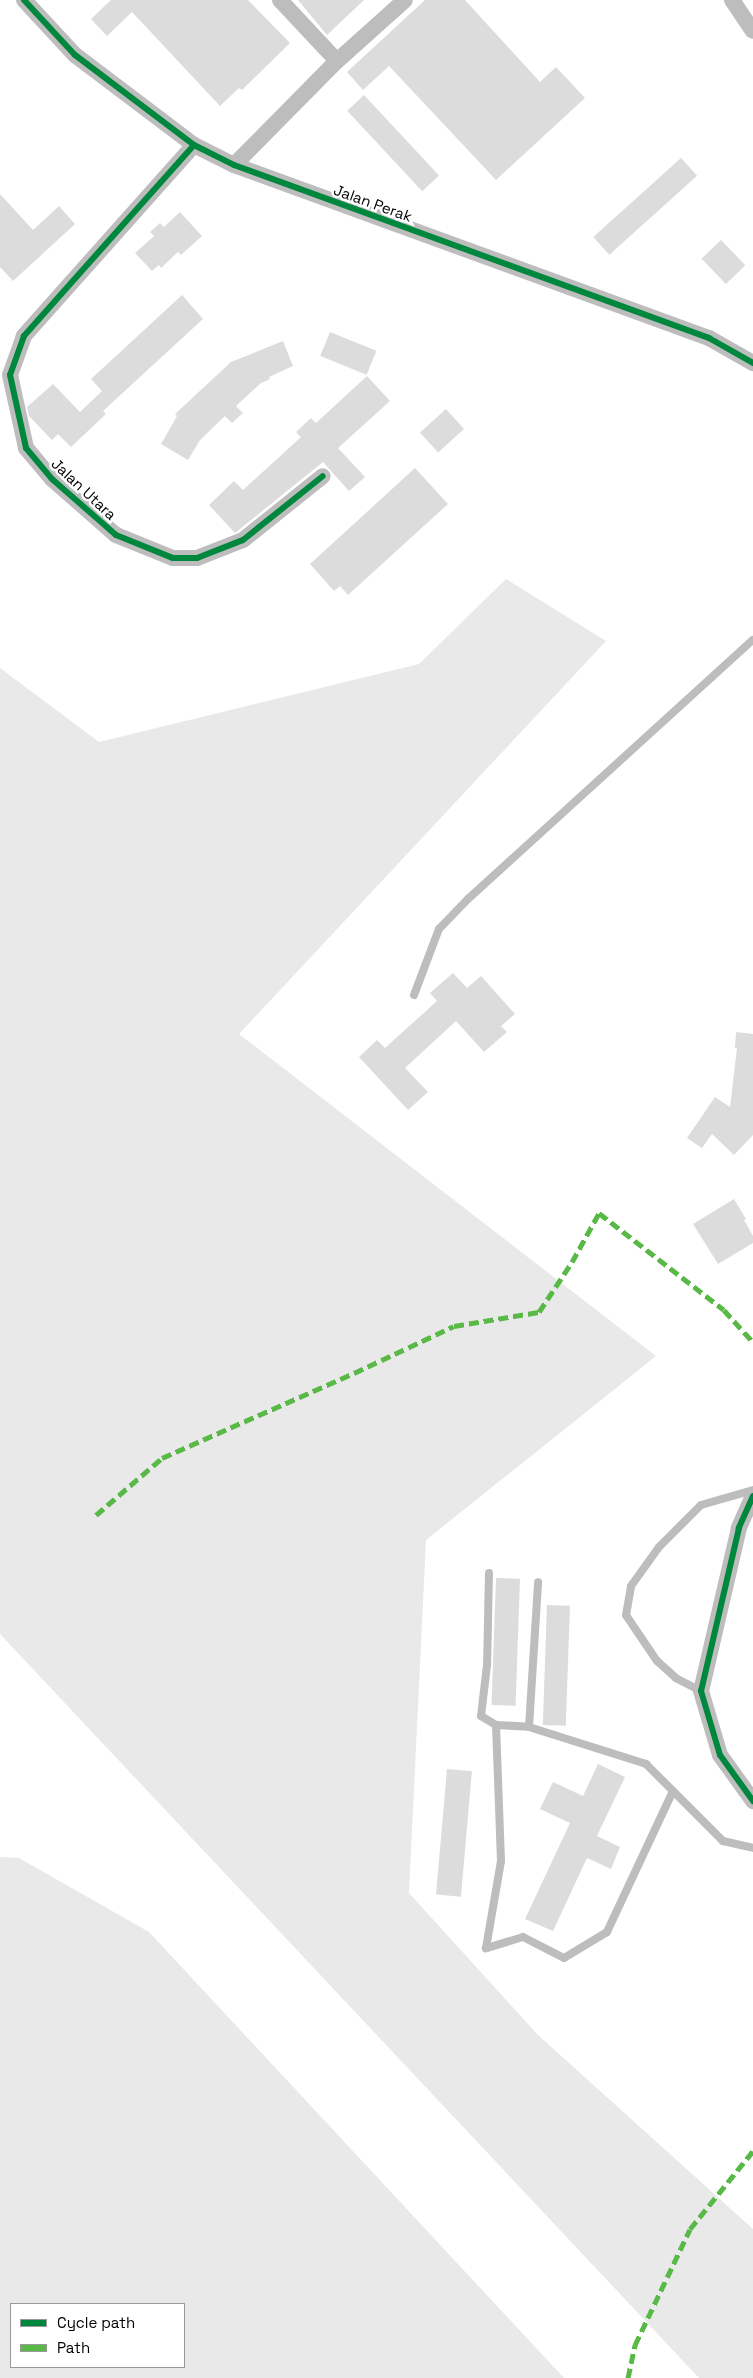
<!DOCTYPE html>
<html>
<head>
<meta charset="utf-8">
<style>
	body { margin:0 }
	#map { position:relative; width:753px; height:2378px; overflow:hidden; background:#fff; font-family:"Space Grotesk",sans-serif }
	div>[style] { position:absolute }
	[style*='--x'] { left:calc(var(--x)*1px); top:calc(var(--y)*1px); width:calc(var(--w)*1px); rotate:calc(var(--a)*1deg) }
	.green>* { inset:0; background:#e9e9e9 }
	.building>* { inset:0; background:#dcdcdc; transform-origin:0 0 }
	.lane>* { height:8px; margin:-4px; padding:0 4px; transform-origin:4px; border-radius:4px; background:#bdbdbd }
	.street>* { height:16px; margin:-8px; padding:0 8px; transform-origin:8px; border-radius:8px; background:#bdbdbd }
	.quiet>* { height:5px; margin-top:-2.5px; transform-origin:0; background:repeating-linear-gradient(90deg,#58b947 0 10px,transparent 0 15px) }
	.cycleway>* { height:6px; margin:-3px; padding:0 3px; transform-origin:3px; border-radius:3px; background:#00873e }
	span { translate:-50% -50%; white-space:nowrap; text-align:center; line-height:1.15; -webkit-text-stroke:5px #fff; paint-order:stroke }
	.street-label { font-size:15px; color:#000 }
	.legend { position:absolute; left:10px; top:2303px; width:175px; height:65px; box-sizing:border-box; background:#fff; border:1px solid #999; margin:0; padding:6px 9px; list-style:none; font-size:15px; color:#000 }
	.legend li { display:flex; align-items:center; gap:10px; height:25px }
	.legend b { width:25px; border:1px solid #999 }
</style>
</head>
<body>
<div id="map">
	<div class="green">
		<i style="clip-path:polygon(506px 579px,606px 641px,239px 1034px,656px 1356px,426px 1540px,409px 1893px,538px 2035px,753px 2229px,753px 2378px,699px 2378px,0 1634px,0 668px,99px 742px,419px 664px)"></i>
		<i style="clip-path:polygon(evenodd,0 1857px,19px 1858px,149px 1932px,564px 2378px,0 2378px,0 1857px,184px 2304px,184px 2367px,11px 2367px,11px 2304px,184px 2304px)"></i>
	</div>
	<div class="building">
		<i style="clip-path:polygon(111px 0,248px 0,290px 43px,242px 90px,239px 88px,220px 106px,132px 12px,107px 36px,91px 19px)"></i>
		<i style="clip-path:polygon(298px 0,364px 0,327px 35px)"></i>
		<i style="clip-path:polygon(425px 0,465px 0,540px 82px,556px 67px,585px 98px,496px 180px,389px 66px,363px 90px,347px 72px)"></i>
		<i style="left:364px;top:95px;width:110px;height:23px;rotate:47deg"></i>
		<i style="left:681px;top:158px;width:24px;height:118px;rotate:48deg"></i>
		<i style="clip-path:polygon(0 194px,33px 230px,59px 206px,75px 224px,13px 281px,0 267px)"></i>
		<i style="clip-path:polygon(180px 212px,202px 236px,181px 255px,178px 252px,161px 268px,159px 265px,152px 271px,135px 253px,154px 236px,150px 232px,160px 223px,164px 227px)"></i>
		<i style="left:721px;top:240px;width:35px;height:27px;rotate:46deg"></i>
		<i style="clip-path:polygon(182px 295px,203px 319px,103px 411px,106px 414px,71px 447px,58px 434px,52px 440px,29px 416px,27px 407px,53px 384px,80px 412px,102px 391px,91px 379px)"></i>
		<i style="left:330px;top:332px;width:50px;height:26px;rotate:22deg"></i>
		<i style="clip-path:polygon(283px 341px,293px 366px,269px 377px,270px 379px,261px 383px,236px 406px,243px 413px,232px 423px,225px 416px,200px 440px,188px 460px,161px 444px,177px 416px,175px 414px,231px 362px)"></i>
		<i style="clip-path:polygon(367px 376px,390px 401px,338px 448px,365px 477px,349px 491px,323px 462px,235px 533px,209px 505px,234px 481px,243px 490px,301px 437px,296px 432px,311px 418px,316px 423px)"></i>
		<i style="left:446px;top:409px;width:27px;height:35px;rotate:48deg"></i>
		<i style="clip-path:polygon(415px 468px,448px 504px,348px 595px,340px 586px,334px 591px,310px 564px)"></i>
		<i style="clip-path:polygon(453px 973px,467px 988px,481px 976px,515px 1014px,501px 1026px,507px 1032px,484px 1052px,456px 1021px,405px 1068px,428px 1092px,408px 1110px,359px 1057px,377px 1040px,385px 1048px,437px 1001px,430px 993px)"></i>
		<i style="clip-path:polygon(736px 1032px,753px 1034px,753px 1135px,734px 1155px,712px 1134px,702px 1148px,687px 1138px,715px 1097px,730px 1107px,737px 1048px,735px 1048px)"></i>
		<i style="clip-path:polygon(734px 1199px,746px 1219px,744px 1220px,753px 1236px,753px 1243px,718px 1264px,693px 1224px)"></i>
		<i style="left:496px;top:1578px;width:24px;height:127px;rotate:2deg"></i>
		<i style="left:547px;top:1605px;width:23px;height:120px;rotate:2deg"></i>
		<i style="clip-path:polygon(598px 1764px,625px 1777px,597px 1836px,620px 1847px,611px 1869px,587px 1858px,553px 1931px,525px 1919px,570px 1823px,540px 1809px,553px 1782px,583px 1796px)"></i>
		<i style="left:447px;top:1769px;width:25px;height:126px;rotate:5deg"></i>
	</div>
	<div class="lane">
		<i style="--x:414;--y:995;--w:71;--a:-69.3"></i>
		<i style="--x:439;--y:929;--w:42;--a:-46"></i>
		<i style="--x:468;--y:899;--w:385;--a:-42.3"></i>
		<i style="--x:489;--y:1573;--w:92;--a:91.2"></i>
		<i style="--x:487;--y:1665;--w:51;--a:96.7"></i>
		<i style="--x:481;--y:1716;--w:17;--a:31"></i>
		<i style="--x:701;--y:1691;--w:28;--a:-153"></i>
		<i style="--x:676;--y:1678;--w:25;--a:-138"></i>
		<i style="--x:657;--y:1661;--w:55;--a:-124"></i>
		<i style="--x:626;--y:1615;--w:29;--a:-80"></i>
		<i style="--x:631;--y:1586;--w:48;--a:-54.3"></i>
		<i style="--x:659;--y:1547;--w:59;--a:-45"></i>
		<i style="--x:701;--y:1505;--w:54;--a:-16.1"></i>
		<i style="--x:529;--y:1727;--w:145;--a:-86.4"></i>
		<i style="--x:673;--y:1791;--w:156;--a:115.1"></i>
		<i style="--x:607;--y:1932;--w:50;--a:148.8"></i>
		<i style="--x:564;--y:1958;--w:46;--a:-152.9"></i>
		<i style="--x:523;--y:1937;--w:39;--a:163"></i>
		<i style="--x:486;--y:1948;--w:88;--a:-80.2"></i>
		<i style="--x:501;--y:1861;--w:136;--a:-92.1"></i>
		<i style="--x:496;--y:1725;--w:33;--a:3"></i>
		<i style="--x:529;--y:1727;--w:123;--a:17.5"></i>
		<i style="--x:646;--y:1764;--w:109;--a:45"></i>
		<i style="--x:723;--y:1841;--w:31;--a:13"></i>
	</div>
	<div class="street">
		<i style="--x:24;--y:0;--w:75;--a:47.2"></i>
		<i style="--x:75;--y:55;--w:149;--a:37.1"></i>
		<i style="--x:194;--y:145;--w:45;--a:26.6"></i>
		<i style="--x:234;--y:165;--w:506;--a:20.01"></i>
		<i style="--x:709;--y:338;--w:51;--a:29.6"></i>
		<i style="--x:280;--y:0;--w:83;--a:46.9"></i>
		<i style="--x:732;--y:0;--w:37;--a:56"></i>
		<i style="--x:194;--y:145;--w:256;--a:131.7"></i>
		<i style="--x:24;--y:336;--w:41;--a:109.7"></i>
		<i style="--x:10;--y:375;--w:75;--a:77.6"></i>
		<i style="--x:26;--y:448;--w:40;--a:50"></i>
		<i style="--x:52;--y:479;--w:85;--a:41.2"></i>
		<i style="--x:116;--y:535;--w:61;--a:22"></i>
		<i style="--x:173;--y:558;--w:24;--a:0"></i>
		<i style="--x:197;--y:558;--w:49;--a:-21.4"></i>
		<i style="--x:243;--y:540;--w:102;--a:-38.7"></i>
		<i style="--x:234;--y:165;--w:146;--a:-45.3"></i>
		<i style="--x:337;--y:61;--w:91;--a:-41.9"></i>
		<i style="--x:753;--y:1496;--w:35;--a:114"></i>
		<i style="--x:739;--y:1528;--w:167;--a:103.1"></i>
		<i style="--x:701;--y:1691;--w:67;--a:73.5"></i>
		<i style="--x:720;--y:1755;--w:57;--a:54.3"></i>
	</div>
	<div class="quiet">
		<i style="--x:96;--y:1515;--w:87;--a:-40.8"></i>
		<i style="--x:162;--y:1458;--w:210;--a:-23.9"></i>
		<i style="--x:354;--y:1373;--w:110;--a:-25.2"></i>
		<i style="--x:454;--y:1326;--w:86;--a:-9.4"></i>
		<i style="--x:539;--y:1312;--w:60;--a:-56.6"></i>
		<i style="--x:572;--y:1262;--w:56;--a:-61.1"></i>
		<i style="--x:599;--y:1213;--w:158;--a:37.8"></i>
		<i style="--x:724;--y:1310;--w:43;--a:47.8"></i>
		<i style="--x:628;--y:2378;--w:34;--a:-78"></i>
		<i style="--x:635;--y:2345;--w:128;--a:-64.6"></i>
		<i style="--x:690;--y:2229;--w:100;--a:-51.1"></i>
	</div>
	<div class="cycleway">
		<i style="--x:24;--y:0;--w:75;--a:47.2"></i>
		<i style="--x:75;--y:55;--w:149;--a:37.1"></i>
		<i style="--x:194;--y:145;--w:45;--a:26.6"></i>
		<i style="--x:234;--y:165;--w:506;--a:20.01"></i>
		<i style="--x:709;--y:338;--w:51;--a:29.6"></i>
		<i style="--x:194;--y:145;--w:256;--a:131.7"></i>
		<i style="--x:24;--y:336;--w:41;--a:109.7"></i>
		<i style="--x:10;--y:375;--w:75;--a:77.6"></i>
		<i style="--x:26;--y:448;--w:40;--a:50"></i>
		<i style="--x:52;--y:479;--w:85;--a:41.2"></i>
		<i style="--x:116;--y:535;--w:61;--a:22"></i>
		<i style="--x:173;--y:558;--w:24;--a:0"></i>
		<i style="--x:197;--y:558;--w:49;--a:-21.4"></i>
		<i style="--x:243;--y:540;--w:102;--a:-38.7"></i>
		<i style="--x:753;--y:1496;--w:35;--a:114"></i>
		<i style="--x:739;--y:1528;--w:167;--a:103.1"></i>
		<i style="--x:701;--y:1691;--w:67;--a:73.5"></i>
		<i style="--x:720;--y:1755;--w:57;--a:54.3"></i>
	</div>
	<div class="street-label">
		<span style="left:373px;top:203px;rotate:20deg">Jalan Perak</span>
		<span style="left:84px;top:489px;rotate:43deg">Jalan Utara</span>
	</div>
	<ul class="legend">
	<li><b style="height:6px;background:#00873e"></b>Cycle path</li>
	<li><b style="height:6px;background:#58b947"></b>Path</li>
	</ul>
</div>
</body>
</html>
